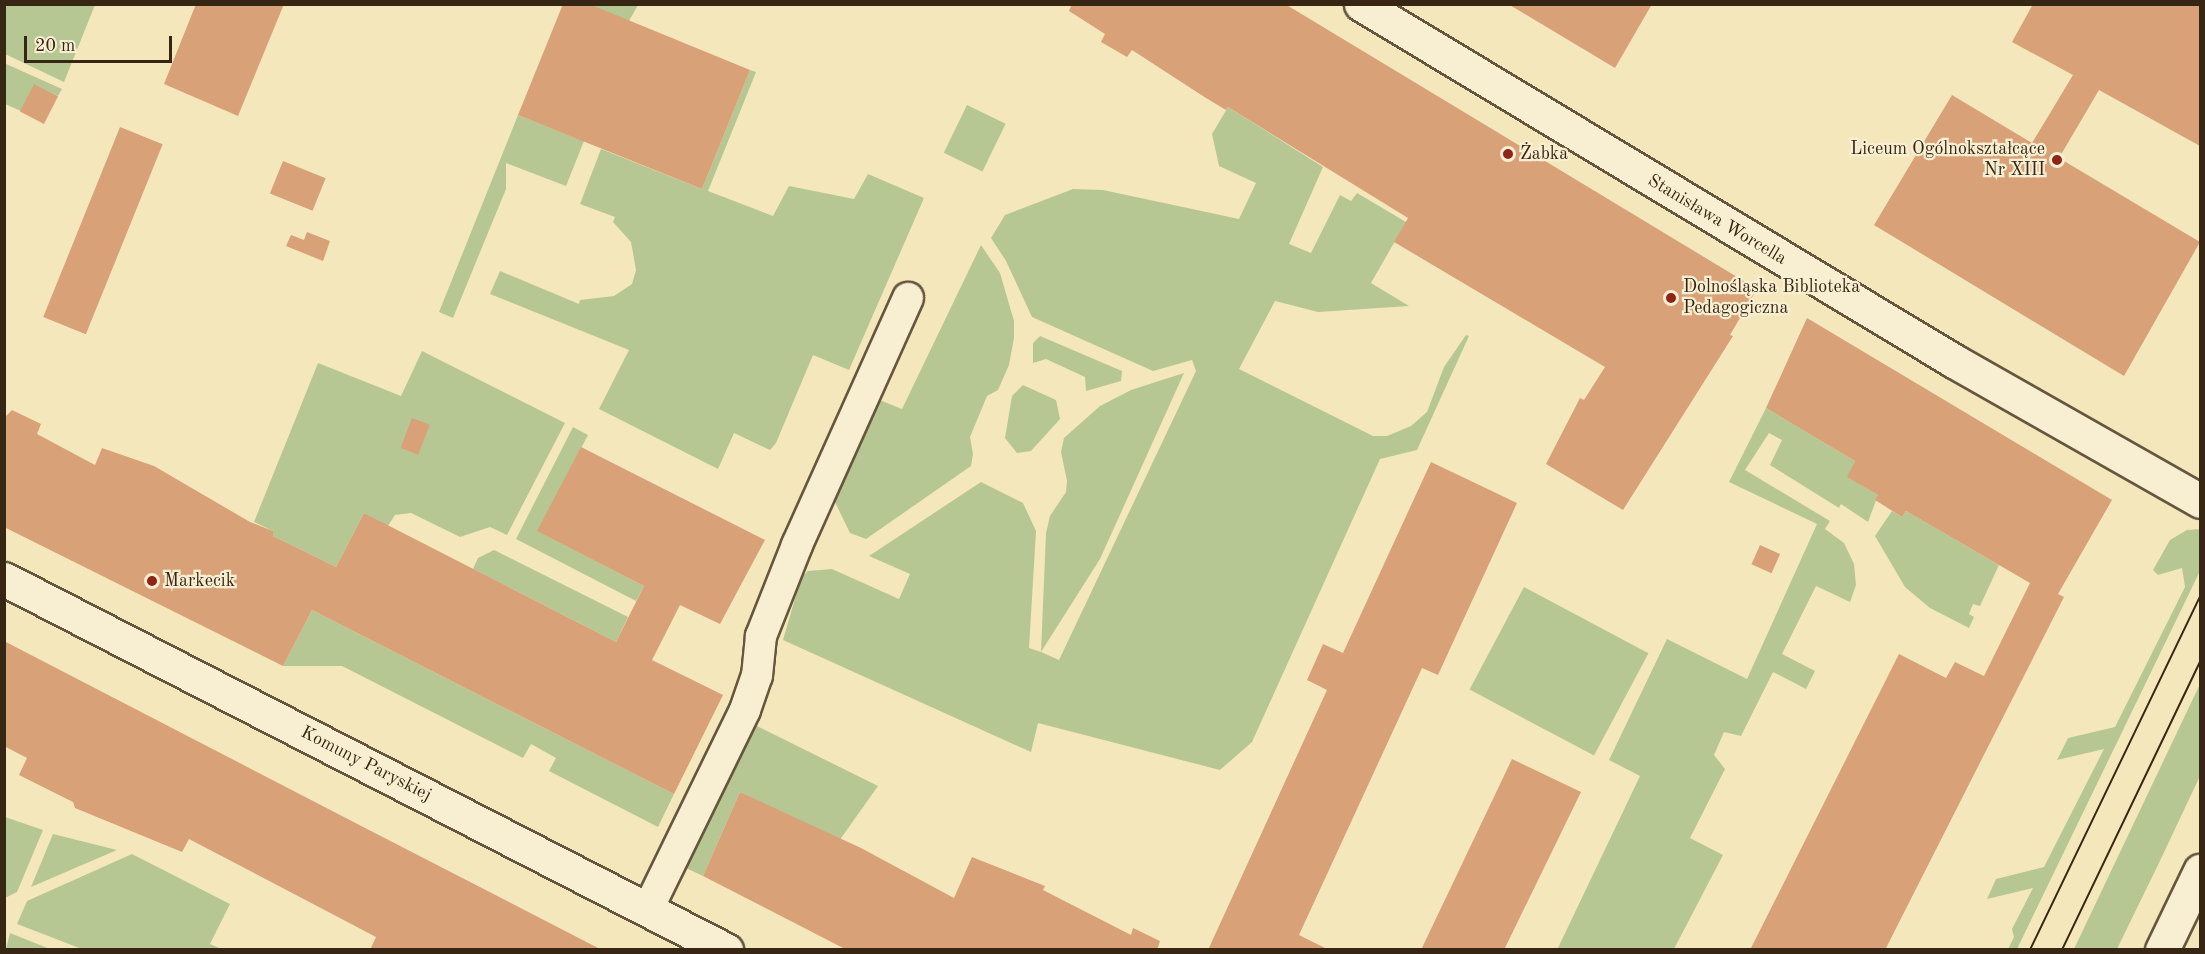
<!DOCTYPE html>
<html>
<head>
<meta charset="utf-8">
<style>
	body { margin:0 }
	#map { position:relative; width:2205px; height:954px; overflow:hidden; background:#f5e7bc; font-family:"Old Standard TT",serif }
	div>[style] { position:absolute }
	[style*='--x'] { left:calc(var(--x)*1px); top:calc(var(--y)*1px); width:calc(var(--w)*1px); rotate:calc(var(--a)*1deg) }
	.green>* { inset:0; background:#b7c794; transform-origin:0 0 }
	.building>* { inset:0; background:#d9a177; transform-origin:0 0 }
	.roads { filter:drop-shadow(2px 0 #66563d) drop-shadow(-2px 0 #66563d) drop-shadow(0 2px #66563d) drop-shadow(0 -2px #66563d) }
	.lane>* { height:30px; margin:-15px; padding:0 15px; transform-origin:15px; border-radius:15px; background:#f8efd3 }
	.street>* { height:33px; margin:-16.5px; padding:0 16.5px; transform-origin:16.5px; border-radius:16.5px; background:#f8efd3 }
	.secondary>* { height:33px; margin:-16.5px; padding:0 16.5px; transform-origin:16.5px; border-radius:16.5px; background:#f8efd3 }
	.tram>* { height:1.5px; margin:-0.75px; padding:0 0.75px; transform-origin:0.75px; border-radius:0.75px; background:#362613 }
	.dots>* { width:16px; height:16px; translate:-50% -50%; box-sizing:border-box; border:3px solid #f8efd3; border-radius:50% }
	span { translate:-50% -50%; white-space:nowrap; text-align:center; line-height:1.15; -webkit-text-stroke:4.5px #f8efd3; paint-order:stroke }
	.poi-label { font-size:18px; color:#362613 }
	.right { translate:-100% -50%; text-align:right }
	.left { translate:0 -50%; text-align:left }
	.street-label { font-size:18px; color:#362613 }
	.frame { position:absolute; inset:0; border:6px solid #362613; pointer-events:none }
	.scale { position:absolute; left:24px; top:36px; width:148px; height:27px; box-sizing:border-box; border:3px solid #362613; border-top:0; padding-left:8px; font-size:18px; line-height:21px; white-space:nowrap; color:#362613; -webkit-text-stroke:4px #f8efd3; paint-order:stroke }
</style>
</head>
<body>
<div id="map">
	<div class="green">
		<i style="clip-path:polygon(5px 4px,95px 5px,64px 82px,5px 54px)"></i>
		<i style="clip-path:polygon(589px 5px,638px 5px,629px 21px)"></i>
		<i style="clip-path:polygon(4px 63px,62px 89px,58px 96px,34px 85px,21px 111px,5px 104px)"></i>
		<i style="clip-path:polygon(750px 70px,756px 72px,708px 191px,773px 216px,789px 186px,854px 199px,868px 174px,924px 198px,849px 370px,813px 355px,776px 443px,770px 450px,734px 433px,718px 469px,599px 409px,629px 350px,490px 294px,500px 271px,579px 304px,580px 300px,614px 296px,632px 284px,636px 270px,631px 242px,613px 222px,615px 217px,580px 204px,601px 149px,702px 189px)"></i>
		<i style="left:967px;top:105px;width:43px;height:53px;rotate:26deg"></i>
		<i style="clip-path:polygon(1228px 107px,1323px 167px,1289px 244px,1311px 253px,1340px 195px,1351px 201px,1357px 193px,1406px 222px,1371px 283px,1409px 306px,1318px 312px,1275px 301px,1239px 369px,1373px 436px,1387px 436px,1411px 426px,1427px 412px,1444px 367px,1466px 335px,1469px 336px,1417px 450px,1380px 459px,1252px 742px,1220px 770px,1038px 723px,1031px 752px,783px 640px,801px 578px,808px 571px,832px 569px,899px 599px,910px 574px,869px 556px,981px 482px,1023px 503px,1036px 531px,1029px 648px,1041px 652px,1046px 533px,1050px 516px,1066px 492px,1067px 481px,1061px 452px,1064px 438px,1100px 406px,1131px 390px,1184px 373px,1100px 559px,1041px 652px,1059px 660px,1196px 371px,1192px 360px,1153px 371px,1032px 317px,1006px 261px,991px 238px,1005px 215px,1073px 189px,1103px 190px,1239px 219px,1256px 183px,1219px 166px,1212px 134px)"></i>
		<i style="clip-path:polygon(518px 115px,584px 141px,566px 186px,506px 163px,506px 189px,453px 318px,439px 312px)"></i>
		<i style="clip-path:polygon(981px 245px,1000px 273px,1014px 321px,1014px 338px,1009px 365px,998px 390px,987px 396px,970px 437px,973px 454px,971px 466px,866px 539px,850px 533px,834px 500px,877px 399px,902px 409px)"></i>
		<i style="clip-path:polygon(1040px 336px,1122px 371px,1121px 381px,1086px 391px,1085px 377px,1046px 359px,1033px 363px,1033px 343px)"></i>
		<i style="clip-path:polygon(422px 351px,565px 423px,507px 535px,490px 527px,460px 537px,411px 513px,395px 515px,388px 526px,364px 513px,336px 567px,273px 536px,273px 531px,254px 522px,318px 363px,401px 396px)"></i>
		<i style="clip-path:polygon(1023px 385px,1056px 400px,1060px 419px,1031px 451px,1017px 453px,1005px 438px,1012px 396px)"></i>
		<i style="clip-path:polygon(1766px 408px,1855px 461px,1848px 477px,1878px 495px,1868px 522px,1841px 504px,1839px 508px,1770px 465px,1782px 440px,1769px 433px,1745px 470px,1830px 521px,1825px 529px,1844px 543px,1854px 564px,1856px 585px,1850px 602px,1816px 586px,1782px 654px,1815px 671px,1806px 689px,1773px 672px,1741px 736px,1724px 732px,1714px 755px,1725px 769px,1690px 838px,1723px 855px,1674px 949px,1557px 950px,1640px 776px,1609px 760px,1667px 639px,1747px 679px,1817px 524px,1729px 482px)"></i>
		<i style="clip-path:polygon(573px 427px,588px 435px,538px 531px,644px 586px,636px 601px,516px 539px)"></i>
		<i style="clip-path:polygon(1892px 511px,1902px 517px,1906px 511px,1999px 565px,1980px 606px,1973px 604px,1969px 614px,1974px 617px,1969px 628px,1930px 608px,1905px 587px,1875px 536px)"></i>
		<i style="clip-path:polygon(2200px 529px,2200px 571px,2017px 949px,2008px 949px,2014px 937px,2012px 929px,2033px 888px,1987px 899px,1996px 879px,2044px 867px,2104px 749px,2057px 760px,2068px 738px,2115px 727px,2185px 587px,2182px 568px,2158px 575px,2153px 570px,2170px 540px,2187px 530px)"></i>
		<i style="clip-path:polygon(494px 550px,628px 617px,616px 642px,473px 569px,478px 558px)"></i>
		<i style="left:1524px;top:587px;width:141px;height:116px;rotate:28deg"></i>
		<i style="clip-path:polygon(312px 610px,674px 794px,658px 827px,549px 771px,556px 758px,531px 744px,523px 758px,342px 666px,283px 666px)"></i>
		<i style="clip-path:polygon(2200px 684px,2200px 776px,2158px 865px,2117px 949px,2074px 949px)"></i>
		<i style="clip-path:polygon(755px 725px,878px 786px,839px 841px,740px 792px,703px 876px,684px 867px)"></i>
		<i style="clip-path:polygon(5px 817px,43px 830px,17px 892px,5px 898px)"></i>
		<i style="clip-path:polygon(53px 834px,117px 850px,31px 887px)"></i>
		<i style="clip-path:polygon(132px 854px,230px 904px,210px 944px,221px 949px,82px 949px,17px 924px,27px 901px)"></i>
		<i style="clip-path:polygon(10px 933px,50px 949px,6px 949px)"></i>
	</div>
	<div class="building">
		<i style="clip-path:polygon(196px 4px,284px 4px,238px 116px,164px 84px)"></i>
		<i style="clip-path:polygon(563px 4px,589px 4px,750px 70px,702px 189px,518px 115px)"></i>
		<i style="clip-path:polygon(1072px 4px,1285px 4px,1757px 289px,1730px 335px,1733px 336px,1623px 510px,1546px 464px,1580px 398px,1584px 400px,1605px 367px,1394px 242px,1408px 218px,1228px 107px,1226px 110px,1206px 98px,1132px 50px,1127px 57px,1101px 42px,1105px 34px,1069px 11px)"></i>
		<i style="clip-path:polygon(1508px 4px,1652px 4px,1615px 68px)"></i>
		<i style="clip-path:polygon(2033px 4px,2200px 4px,2200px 146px,2099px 90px,2059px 158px,2200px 242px,2124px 376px,1874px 225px,1952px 95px,2032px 143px,2073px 75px,2012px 42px)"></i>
		<i style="left:34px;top:84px;width:27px;height:31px;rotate:27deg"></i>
		<i style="left:120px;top:127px;width:46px;height:205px;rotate:22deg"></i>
		<i style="left:283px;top:161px;width:46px;height:35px;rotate:22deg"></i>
		<i style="clip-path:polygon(307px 232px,330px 241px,323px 261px,286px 246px,291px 235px,304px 240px)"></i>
		<i style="clip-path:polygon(1807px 318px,2112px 500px,2058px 594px,2064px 597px,1885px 950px,1750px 950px,1899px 654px,1946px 678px,1955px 662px,1984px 676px,2030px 583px,1906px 511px,1902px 517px,1875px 500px,1878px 495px,1847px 477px,1855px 461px,1766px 408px)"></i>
		<i style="clip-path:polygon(12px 410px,41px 424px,37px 434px,95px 465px,102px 448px,154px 466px,250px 522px,273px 531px,273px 536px,336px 567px,364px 513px,616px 642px,644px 586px,537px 531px,581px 447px,765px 540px,720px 624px,680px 605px,652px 660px,723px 695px,674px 794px,312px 610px,283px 666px,4px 527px,4px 418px)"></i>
		<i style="left:412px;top:418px;width:19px;height:32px;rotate:21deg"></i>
		<i style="clip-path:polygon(1431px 462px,1517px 503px,1438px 675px,1422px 668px,1299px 935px,1329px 950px,1208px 950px,1327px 690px,1307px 680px,1323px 644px,1343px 653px)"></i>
		<i style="left:1760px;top:545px;width:22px;height:21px;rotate:24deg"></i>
		<i style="clip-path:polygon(4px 641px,371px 831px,602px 950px,370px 950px,376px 937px,189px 839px,182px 852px,75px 808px,73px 802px,19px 775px,27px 758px,4px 746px)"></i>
		<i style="clip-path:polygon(1512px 759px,1581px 792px,1504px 950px,1421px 950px)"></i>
		<i style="clip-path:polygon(740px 792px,861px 848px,954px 898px,972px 857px,1045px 886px,1043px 890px,1131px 935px,1133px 928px,1160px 941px,1157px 950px,847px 950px,703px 876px)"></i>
	</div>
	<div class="roads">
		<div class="lane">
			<i style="--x:648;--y:909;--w:221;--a:-64"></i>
			<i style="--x:745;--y:710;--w:36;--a:-71"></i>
			<i style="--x:757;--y:676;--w:40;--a:-84.3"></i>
			<i style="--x:761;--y:636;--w:98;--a:-68.4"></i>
			<i style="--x:797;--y:545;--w:271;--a:-65.8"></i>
		</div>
		<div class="street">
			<i style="--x:1361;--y:4;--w:692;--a:31.05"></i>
			<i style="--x:1954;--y:361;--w:283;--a:29.6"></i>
		</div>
		<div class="secondary">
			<i style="--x:4;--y:579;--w:812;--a:27.2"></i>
			<i style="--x:2162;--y:950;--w:88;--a:-64.3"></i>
		</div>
	</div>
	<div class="tram">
		<i style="--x:2030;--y:950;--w:392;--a:-64.3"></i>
		<i style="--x:2062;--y:950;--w:319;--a:-64.4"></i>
	</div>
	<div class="dots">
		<i style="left:1508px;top:154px;background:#8f2418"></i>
		<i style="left:2057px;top:160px;background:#8f2418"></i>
		<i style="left:1671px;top:298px;background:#8f2418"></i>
		<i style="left:152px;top:581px;background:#8f2418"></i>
	</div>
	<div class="poi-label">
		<span class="right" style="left:2045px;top:160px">Liceum Ogólnokształcące<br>Nr XIII</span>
		<span class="left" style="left:1520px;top:154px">Żabka</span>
		<span class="left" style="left:1683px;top:298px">Dolnośląska Biblioteka<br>Pedagogiczna</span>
		<span class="left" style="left:164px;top:581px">Markecik</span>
	</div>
	<div class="street-label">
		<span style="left:1717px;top:220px;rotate:31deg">Stanisława Worcella</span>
		<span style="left:366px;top:764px;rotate:27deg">Komuny Paryskiej</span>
	</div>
	<div class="frame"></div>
	<div class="scale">20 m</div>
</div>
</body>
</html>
